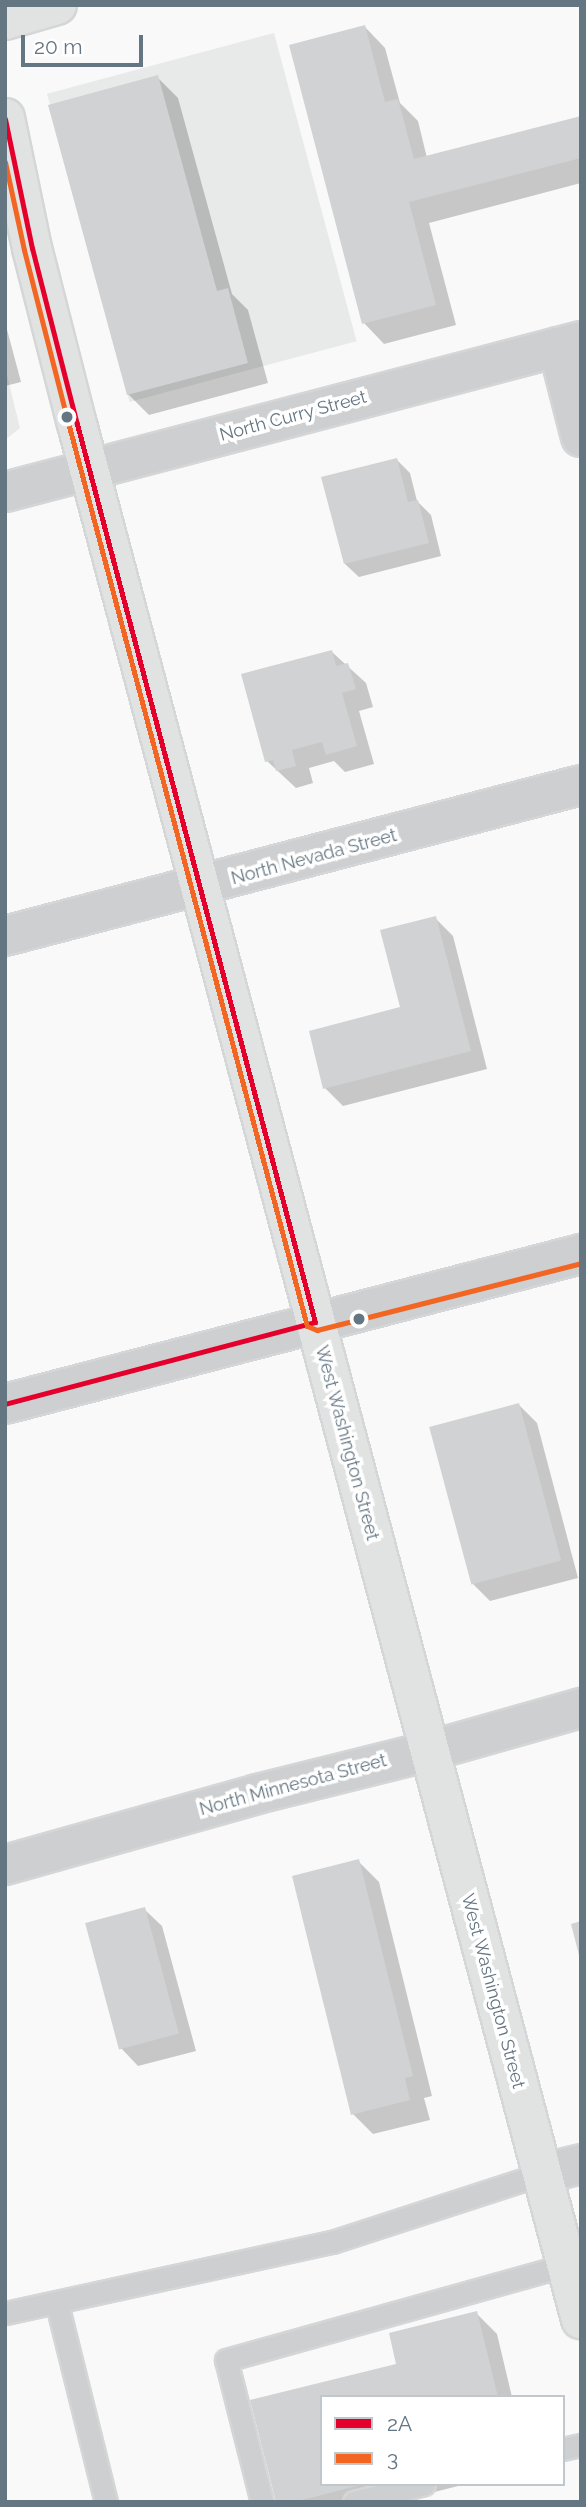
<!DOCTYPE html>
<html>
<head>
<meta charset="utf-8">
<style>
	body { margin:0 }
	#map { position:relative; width:586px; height:2507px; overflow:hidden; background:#f9f9f9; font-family:Raleway,sans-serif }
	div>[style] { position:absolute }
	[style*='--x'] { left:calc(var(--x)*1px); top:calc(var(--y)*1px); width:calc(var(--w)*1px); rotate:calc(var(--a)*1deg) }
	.built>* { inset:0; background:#e8e9e9; transform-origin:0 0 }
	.shadow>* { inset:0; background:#0003 }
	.building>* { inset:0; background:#d0d2d3; transform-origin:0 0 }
	.roads { filter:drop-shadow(2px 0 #d5d6d7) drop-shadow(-2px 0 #d5d6d7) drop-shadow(0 2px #d5d6d7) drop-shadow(0 -2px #d5d6d7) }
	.lane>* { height:21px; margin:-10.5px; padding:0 10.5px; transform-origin:10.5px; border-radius:10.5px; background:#cecfd0 }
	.street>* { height:38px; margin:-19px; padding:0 19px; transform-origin:19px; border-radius:19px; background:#cecfd0 }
	.secondary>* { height:38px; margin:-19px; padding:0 19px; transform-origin:19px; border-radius:19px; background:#e1e2e2 }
	.primary>* { height:38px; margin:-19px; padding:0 19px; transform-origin:19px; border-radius:19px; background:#e1e2e2 }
	.bus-1>* { height:5px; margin:-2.5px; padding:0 2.5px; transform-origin:2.5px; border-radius:2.5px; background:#e4002b }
	.bus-2>* { height:5px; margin:-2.5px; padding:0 2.5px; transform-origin:2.5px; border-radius:2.5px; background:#f26522 }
	.dots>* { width:19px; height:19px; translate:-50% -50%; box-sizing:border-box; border:4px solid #fff; border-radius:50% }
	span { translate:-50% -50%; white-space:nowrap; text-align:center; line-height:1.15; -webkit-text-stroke:7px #fff; paint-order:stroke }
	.street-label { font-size:18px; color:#657683 }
	.frame { position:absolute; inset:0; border:7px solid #657683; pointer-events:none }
	.legend { position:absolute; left:320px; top:2395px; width:245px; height:91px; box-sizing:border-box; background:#fff; border:2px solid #c1c8cd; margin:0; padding:9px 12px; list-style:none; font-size:21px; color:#657683 }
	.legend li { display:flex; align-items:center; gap:14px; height:35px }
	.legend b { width:35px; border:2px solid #c1c8cd }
	.scale { position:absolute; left:21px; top:35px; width:122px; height:32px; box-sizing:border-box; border:4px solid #657683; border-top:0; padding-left:9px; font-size:21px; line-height:24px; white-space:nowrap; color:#657683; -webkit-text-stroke:5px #fff; paint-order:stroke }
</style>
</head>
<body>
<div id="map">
	<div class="built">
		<i style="left:274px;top:33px;width:319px;height:235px;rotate:75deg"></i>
		<i style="clip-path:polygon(5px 367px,20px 428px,5px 440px)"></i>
	</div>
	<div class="shadow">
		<i style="clip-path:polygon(365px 27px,385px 48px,400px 103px,418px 121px,427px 158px,581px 118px,581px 183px,429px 223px,456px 325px,384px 344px,364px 323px)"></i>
		<i style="clip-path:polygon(157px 77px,178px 98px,232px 294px,248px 310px,268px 383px,149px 415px,128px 394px)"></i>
		<i style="clip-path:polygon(5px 322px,21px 382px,5px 386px)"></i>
		<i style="clip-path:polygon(397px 460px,410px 473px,417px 501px,431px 515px,441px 556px,359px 577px,345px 564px)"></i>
		<i style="clip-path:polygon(332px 652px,366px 683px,373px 707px,359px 711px,374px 764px,345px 772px,334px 761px,309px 768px,313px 783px,296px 788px,267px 761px)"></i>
		<i style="clip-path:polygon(435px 918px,453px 936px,487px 1069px,343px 1106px,325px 1088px,402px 1008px)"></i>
		<i style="clip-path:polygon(519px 1405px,537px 1423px,578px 1578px,490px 1601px,472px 1583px)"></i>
		<i style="clip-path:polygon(358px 1861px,379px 1882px,432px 2096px,424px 2098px,430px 2120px,373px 2134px,353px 2114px)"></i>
		<i style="clip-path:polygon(144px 1909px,162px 1926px,196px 2051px,138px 2066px,121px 2048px)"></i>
		<i style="clip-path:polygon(476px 2313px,497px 2334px,512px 2397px,322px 2397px,322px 2484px,466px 2484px,395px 2502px,277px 2502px,252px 2401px,398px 2365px)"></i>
	</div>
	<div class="building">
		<i style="clip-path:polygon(365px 25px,385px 102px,398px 99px,414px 159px,581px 116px,581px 158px,409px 202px,436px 305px,362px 324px,289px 45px)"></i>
		<i style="clip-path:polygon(158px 75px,217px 291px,228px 288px,248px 363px,127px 395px,48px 105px)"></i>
		<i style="clip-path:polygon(397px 458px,408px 502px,418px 500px,429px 543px,344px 564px,321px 477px)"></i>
		<i style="clip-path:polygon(332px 650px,336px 666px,348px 663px,356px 689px,342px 693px,357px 746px,326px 755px,322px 742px,292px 750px,296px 766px,276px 771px,273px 760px,265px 762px,241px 674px)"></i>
		<i style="clip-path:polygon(436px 916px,471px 1051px,323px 1089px,309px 1031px,400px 1007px,380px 930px)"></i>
		<i style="left:519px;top:1403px;width:163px;height:93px;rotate:75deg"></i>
		<i style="clip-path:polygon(359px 1859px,413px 2076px,405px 2078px,410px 2100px,351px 2115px,292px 1876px)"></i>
		<i style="left:145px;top:1907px;width:131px;height:62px;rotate:75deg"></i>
		<i style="clip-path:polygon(581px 1921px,581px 1959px,580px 1959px,571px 1924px)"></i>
		<i style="clip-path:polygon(477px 2311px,498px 2397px,322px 2397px,322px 2484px,361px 2485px,294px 2502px,276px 2502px,250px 2400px,396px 2364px,389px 2333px)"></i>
	</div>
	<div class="roads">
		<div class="lane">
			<i style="--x:57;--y:2304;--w:204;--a:76.1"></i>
			<i style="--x:5;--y:2313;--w:335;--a:-12.3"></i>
			<i style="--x:332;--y:2242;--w:220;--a:-18"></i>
			<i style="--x:563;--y:2449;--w:18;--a:-13"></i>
			<i style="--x:262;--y:2502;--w:146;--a:-104.2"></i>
			<i style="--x:226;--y:2360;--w:353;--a:-15.6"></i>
			<i style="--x:354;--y:2502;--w:72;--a:-14.4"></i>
		</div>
		<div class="street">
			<i style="--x:558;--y:347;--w:93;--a:75.7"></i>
			<i style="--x:5;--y:492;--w:595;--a:-14.69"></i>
			<i style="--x:5;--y:936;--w:595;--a:-14.69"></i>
			<i style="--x:5;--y:1404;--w:595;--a:-14.6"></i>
			<i style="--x:5;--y:1865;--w:262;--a:-15.7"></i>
			<i style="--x:257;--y:1794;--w:177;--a:-14"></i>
			<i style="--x:429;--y:1751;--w:158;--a:-15.8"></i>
			<i style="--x:541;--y:2174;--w:41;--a:-14"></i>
		</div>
		<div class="secondary">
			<i style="--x:5;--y:118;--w:133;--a:78.3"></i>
			<i style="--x:32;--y:248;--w:182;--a:75.7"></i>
			<i style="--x:77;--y:424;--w:1961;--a:75.11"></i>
		</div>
		<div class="primary">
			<i style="--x:5;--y:20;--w:54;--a:-16.1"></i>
		</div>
	</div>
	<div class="bus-1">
		<i style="--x:5;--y:119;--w:132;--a:78.2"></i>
		<i style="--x:32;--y:248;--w:182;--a:75.7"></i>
		<i style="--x:77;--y:424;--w:929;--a:75.16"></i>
		<i style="--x:315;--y:1322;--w:321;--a:165.2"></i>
	</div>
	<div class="bus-2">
		<i style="--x:5;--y:162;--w:90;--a:77.8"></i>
		<i style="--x:24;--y:250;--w:182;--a:75.7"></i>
		<i style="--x:69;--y:426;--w:931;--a:75.19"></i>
		<i style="--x:307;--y:1326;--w:11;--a:22"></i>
		<i style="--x:317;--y:1330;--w:272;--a:-14.2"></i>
	</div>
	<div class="dots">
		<i style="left:67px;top:417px;background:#657683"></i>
		<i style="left:359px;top:1319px;background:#657683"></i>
	</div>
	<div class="street-label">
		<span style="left:293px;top:416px;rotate:-15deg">North Curry Street</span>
		<span style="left:314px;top:857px;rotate:-15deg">North Nevada Street</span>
		<span style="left:347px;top:1443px;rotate:75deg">West Washington Street</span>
		<span style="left:293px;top:1785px;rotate:-15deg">North Minnesota Street</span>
		<span style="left:493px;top:1991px;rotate:75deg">West Washington Street</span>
	</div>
	<div class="frame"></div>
	<ul class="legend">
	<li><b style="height:9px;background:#e4002b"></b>2A</li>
	<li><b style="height:9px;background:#f26522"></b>3</li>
	</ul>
	<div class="scale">20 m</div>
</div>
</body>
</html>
